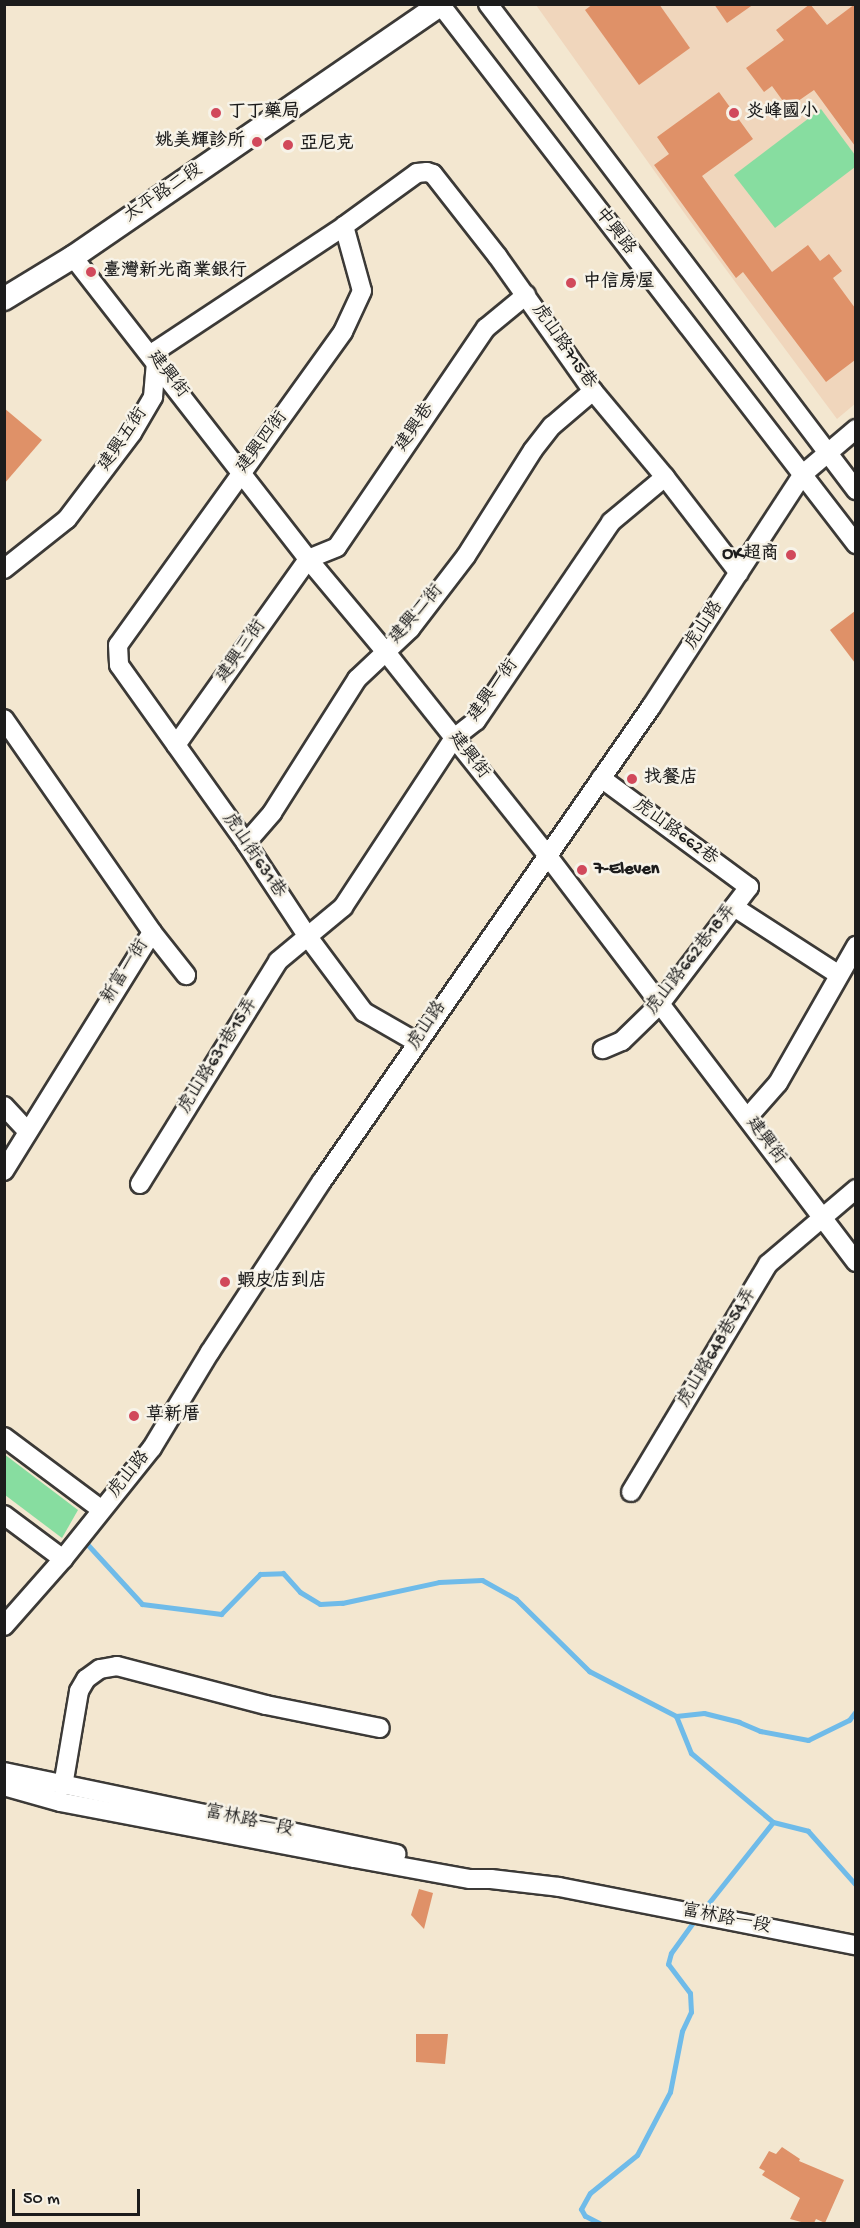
<!DOCTYPE html>
<html>
<head>
<meta charset="utf-8">
<style>
	body { margin:0 }
	#map { position:relative; width:860px; height:2228px; overflow:hidden; background:#f3e7d0; font-family:"Gochi Hand","LXGW WenKai TC",sans-serif }
	div>[style] { position:absolute }
	[style*='--x'] { left:calc(var(--x)*1px); top:calc(var(--y)*1px); width:calc(var(--w)*1px); rotate:calc(var(--a)*1deg) }
	.built>* { inset:0; background:#f0d6bc }
	.green>* { inset:0; background:#87dda0 }
	.stream>* { height:5px; margin:-2.5px; padding:0 2.5px; transform-origin:2.5px; border-radius:2.5px; background:#6fbbe9 }
	.building>* { inset:0; background:#df9168 }
	.roads { filter:drop-shadow(2px 0 #3c3a37) drop-shadow(-2px 0 #3c3a37) drop-shadow(0 2px #3c3a37) drop-shadow(0 -2px #3c3a37) }
	.minor>* { height:18px; margin:-9px; padding:0 9px; transform-origin:9px; border-radius:9px; background:#fff }
	.major>* { height:22px; margin:-11px; padding:0 11px; transform-origin:11px; border-radius:11px; background:#fff }
	.dots>* { width:16px; height:16px; translate:-50% -50%; box-sizing:border-box; border:3px solid #f7f3e8; border-radius:50% }
	span { translate:-50% -50%; white-space:nowrap; text-align:center; line-height:1.15; -webkit-text-stroke:5px #f7f3e8; paint-order:stroke }
	.poi-label { font-size:18px; color:#1c1c1c; font-weight:700 }
	.left { translate:0 -50%; text-align:left }
	.right { translate:-100% -50%; text-align:right }
	.street-label { font-size:18px; color:#1c1c1c }
	.frame { position:absolute; inset:0; border:6px solid #1c1c1c; pointer-events:none }
	.scale { position:absolute; left:12px; top:2189px; width:128px; height:27px; box-sizing:border-box; border:3px solid #1c1c1c; border-top:0; padding-left:8px; font-size:18px; line-height:21px; white-space:nowrap; color:#1c1c1c; -webkit-text-stroke:4px #f7f3e8; paint-order:stroke }
</style>
</head>
<body>
<div id="map">
	<div class="built">
		<i style="clip-path:polygon(536px 5px,855px 5px,856px 403px,837px 419px,690px 221px)"></i>
	</div>
	<div class="green">
		<i style="clip-path:polygon(821px 109px,855px 155px,855px 167px,775px 228px,734px 175px)"></i>
		<i style="clip-path:polygon(4px 1454px,78px 1510px,62px 1538px,5px 1495px)"></i>
	</div>
	<div class="stream">
		<i style="--x:88;--y:1545;--w:80;--a:47.5"></i>
		<i style="--x:142;--y:1604;--w:80;--a:7.2"></i>
		<i style="--x:221;--y:1614;--w:56;--a:-45.7"></i>
		<i style="--x:260;--y:1574;--w:23;--a:-2"></i>
		<i style="--x:283;--y:1573;--w:25;--a:48"></i>
		<i style="--x:300;--y:1592;--w:23;--a:31"></i>
		<i style="--x:320;--y:1604;--w:22;--a:-3"></i>
		<i style="--x:342;--y:1603;--w:99;--a:-12.2"></i>
		<i style="--x:439;--y:1582;--w:43;--a:-2.7"></i>
		<i style="--x:482;--y:1580;--w:39;--a:29"></i>
		<i style="--x:516;--y:1599;--w:103;--a:44.6"></i>
		<i style="--x:589;--y:1671;--w:98;--a:27.3"></i>
		<i style="--x:676;--y:1716;--w:28;--a:-6"></i>
		<i style="--x:704;--y:1713;--w:36;--a:14"></i>
		<i style="--x:739;--y:1722;--w:23;--a:23"></i>
		<i style="--x:760;--y:1731;--w:49;--a:10.6"></i>
		<i style="--x:808;--y:1740;--w:46;--a:-26"></i>
		<i style="--x:849;--y:1720;--w:11;--a:-52"></i>
		<i style="--x:676;--y:1716;--w:40;--a:68"></i>
		<i style="--x:691;--y:1753;--w:107;--a:40.1"></i>
		<i style="--x:773;--y:1822;--w:36;--a:14"></i>
		<i style="--x:808;--y:1831;--w:72;--a:48.4"></i>
		<i style="--x:703;--y:1910;--w:112;--a:-51.5"></i>
		<i style="--x:601;--y:2224;--w:18;--a:-153"></i>
		<i style="--x:585;--y:2216;--w:8;--a:-120"></i>
		<i style="--x:581;--y:2209;--w:18;--a:-61"></i>
		<i style="--x:590;--y:2193;--w:60;--a:-39"></i>
		<i style="--x:637;--y:2155;--w:71;--a:-62.4"></i>
		<i style="--x:670;--y:2092;--w:62;--a:-78.9"></i>
		<i style="--x:682;--y:2031;--w:21;--a:-65"></i>
		<i style="--x:691;--y:2012;--w:19;--a:-93"></i>
		<i style="--x:690;--y:1993;--w:36;--a:-127"></i>
		<i style="--x:668;--y:1964;--w:11;--a:-75"></i>
		<i style="--x:671;--y:1953;--w:44;--a:-54.2"></i>
	</div>
	<div class="building">
		<i style="clip-path:polygon(593px 4px,659px 4px,690px 48px,639px 85px,585px 10px)"></i>
		<i style="clip-path:polygon(714px 4px,754px 4px,727px 23px)"></i>
		<i style="clip-path:polygon(810px 4px,827px 25px,855px 4px,855px 146px,814px 90px,788px 108px,772px 86px,764px 92px,746px 68px,784px 40px,776px 30px)"></i>
		<i style="clip-path:polygon(719px 92px,753px 139px,702px 176px,772px 272px,808px 245px,820px 261px,829px 254px,842px 271px,833px 278px,855px 308px,855px 360px,826px 382px,743px 272px,736px 278px,654px 165px,669px 154px,657px 137px)"></i>
		<i style="clip-path:polygon(4px 408px,42px 440px,4px 484px)"></i>
		<i style="clip-path:polygon(855px 611px,855px 663px,830px 630px)"></i>
		<i style="clip-path:polygon(419px 1889px,433px 1893px,424px 1929px,411px 1915px)"></i>
		<i style="clip-path:polygon(416px 2034px,448px 2034px,445px 2064px,416px 2062px)"></i>
		<i style="clip-path:polygon(782px 2147px,800px 2159px,799px 2161px,844px 2180px,825px 2223px,816px 2219px,814px 2223px,805px 2223px,790px 2219px,800px 2198px,762px 2175px,765px 2171px,759px 2168px,769px 2151px,776px 2154px)"></i>
	</div>
	<div class="roads">
		<div class="minor">
			<i style="--x:440;--y:4;--w:682;--a:52.39"></i>
			<i style="--x:488;--y:4;--w:610;--a:52.87"></i>
			<i style="--x:344;--y:226;--w:67;--a:74.5"></i>
			<i style="--x:362;--y:291;--w:45;--a:114.9"></i>
			<i style="--x:343;--y:332;--w:385;--a:125.7"></i>
			<i style="--x:118;--y:645;--w:20;--a:87"></i>
			<i style="--x:119;--y:665;--w:219;--a:54.5"></i>
			<i style="--x:246;--y:843;--w:113;--a:56.6"></i>
			<i style="--x:308;--y:937;--w:94;--a:53.3"></i>
			<i style="--x:364;--y:1012;--w:62;--a:29.9"></i>
			<i style="--x:73;--y:257;--w:383;--a:52.1"></i>
			<i style="--x:308;--y:559;--w:120;--a:50.1"></i>
			<i style="--x:385;--y:651;--w:260;--a:51.5"></i>
			<i style="--x:547;--y:855;--w:511;--a:52.79"></i>
			<i style="--x:4;--y:569;--w:80;--a:-38.4"></i>
			<i style="--x:67;--y:519;--w:108;--a:-52.9"></i>
			<i style="--x:132;--y:433;--w:42;--a:-59.7"></i>
			<i style="--x:153;--y:397;--w:47;--a:-85.1"></i>
			<i style="--x:157;--y:350;--w:224;--a:-33.5"></i>
			<i style="--x:344;--y:226;--w:90;--a:-36"></i>
			<i style="--x:417;--y:173;--w:10;--a:-6"></i>
			<i style="--x:427;--y:172;--w:6;--a:18"></i>
			<i style="--x:433;--y:174;--w:105;--a:51.9"></i>
			<i style="--x:498;--y:257;--w:164;--a:54.7"></i>
			<i style="--x:593;--y:391;--w:112;--a:50.1"></i>
			<i style="--x:665;--y:477;--w:121;--a:52.4"></i>
			<i style="--x:4;--y:719;--w:259;--a:55.2"></i>
			<i style="--x:152;--y:932;--w:55;--a:51.7"></i>
			<i style="--x:176;--y:745;--w:228;--a:-54.6"></i>
			<i style="--x:308;--y:559;--w:31;--a:-22"></i>
			<i style="--x:337;--y:547;--w:265;--a:-55.8"></i>
			<i style="--x:486;--y:328;--w:52;--a:-39.5"></i>
			<i style="--x:601;--y:778;--w:184;--a:36.4"></i>
			<i style="--x:749;--y:887;--w:147;--a:127.3"></i>
			<i style="--x:660;--y:1004;--w:53;--a:135.8"></i>
			<i style="--x:622;--y:1041;--w:21;--a:157"></i>
			<i style="--x:246;--y:843;--w:40;--a:-49"></i>
			<i style="--x:272;--y:813;--w:159;--a:-57.6"></i>
			<i style="--x:357;--y:679;--w:73;--a:-43.3"></i>
			<i style="--x:410;--y:629;--w:92;--a:-52.5"></i>
			<i style="--x:466;--y:556;--w:125;--a:-57.7"></i>
			<i style="--x:533;--y:450;--w:31;--a:-52"></i>
			<i style="--x:552;--y:426;--w:54;--a:-40.5"></i>
			<i style="--x:734;--y:907;--w:125;--a:32.9"></i>
			<i style="--x:4;--y:1106;--w:35;--a:47"></i>
			<i style="--x:748;--y:1117;--w:45;--a:-48.6"></i>
			<i style="--x:778;--y:1083;--w:158;--a:-60.3"></i>
			<i style="--x:4;--y:1171;--w:281;--a:-58.2"></i>
			<i style="--x:140;--y:1184;--w:262;--a:-58.2"></i>
			<i style="--x:278;--y:961;--w:85;--a:-39.7"></i>
			<i style="--x:343;--y:907;--w:202;--a:-56.7"></i>
			<i style="--x:454;--y:738;--w:28;--a:-38"></i>
			<i style="--x:476;--y:721;--w:240;--a:-55.8"></i>
			<i style="--x:611;--y:522;--w:70;--a:-39.8"></i>
			<i style="--x:4;--y:1437;--w:122;--a:36.7"></i>
			<i style="--x:631;--y:1492;--w:266;--a:-59"></i>
			<i style="--x:768;--y:1264;--w:116;--a:-40.4"></i>
			<i style="--x:4;--y:1515;--w:74;--a:36.7"></i>
			<i style="--x:4;--y:1626;--w:89;--a:-48.6"></i>
			<i style="--x:63;--y:1559;--w:142;--a:-51.3"></i>
			<i style="--x:152;--y:1448;--w:112;--a:-58.9"></i>
			<i style="--x:210;--y:1352;--w:204;--a:-56.8"></i>
			<i style="--x:322;--y:1181;--w:577;--a:-55.24"></i>
			<i style="--x:651;--y:707;--w:278;--a:-56.9"></i>
			<i style="--x:803;--y:474;--w:70;--a:-40.3"></i>
			<i style="--x:4;--y:1772;--w:401;--a:11.8"></i>
			<i style="--x:4;--y:1786;--w:58;--a:15.9"></i>
			<i style="--x:60;--y:1802;--w:299;--a:10.8"></i>
			<i style="--x:354;--y:1858;--w:118;--a:10.3"></i>
			<i style="--x:470;--y:1879;--w:21;--a:0"></i>
			<i style="--x:491;--y:1879;--w:68;--a:6.7"></i>
			<i style="--x:559;--y:1887;--w:303;--a:11.1"></i>
			<i style="--x:63;--y:1786;--w:96;--a:-80.4"></i>
			<i style="--x:79;--y:1691;--w:14;--a:-60"></i>
			<i style="--x:86;--y:1679;--w:17;--a:-36"></i>
			<i style="--x:100;--y:1669;--w:17;--a:-10"></i>
			<i style="--x:117;--y:1666;--w:154;--a:14.7"></i>
			<i style="--x:266;--y:1705;--w:116;--a:11.4"></i>
		</div>
		<div class="major">
			<i style="--x:4;--y:299;--w:81;--a:-31.3"></i>
			<i style="--x:73;--y:257;--w:447;--a:-34.5"></i>
		</div>
	</div>
	<div class="dots">
		<i style="left:216px;top:113px;background:#d1495b"></i>
		<i style="left:734px;top:113px;background:#d1495b"></i>
		<i style="left:257px;top:142px;background:#d1495b"></i>
		<i style="left:288px;top:145px;background:#d1495b"></i>
		<i style="left:91px;top:272px;background:#d1495b"></i>
		<i style="left:571px;top:283px;background:#d1495b"></i>
		<i style="left:791px;top:555px;background:#d1495b"></i>
		<i style="left:632px;top:779px;background:#d1495b"></i>
		<i style="left:582px;top:870px;background:#d1495b"></i>
		<i style="left:225px;top:1282px;background:#d1495b"></i>
		<i style="left:134px;top:1416px;background:#d1495b"></i>
	</div>
	<div class="poi-label">
		<span class="left" style="left:228px;top:113px">丁丁藥局</span>
		<span class="left" style="left:746px;top:113px">炎峰國小</span>
		<span class="right" style="left:245px;top:142px">姚美輝診所</span>
		<span class="left" style="left:300px;top:145px">亞尼克</span>
		<span class="left" style="left:103px;top:272px">臺灣新光商業銀行</span>
		<span class="left" style="left:583px;top:283px">中信房屋</span>
		<span class="right" style="left:779px;top:555px">OK超商</span>
		<span class="left" style="left:644px;top:779px">找餐店</span>
		<span class="left" style="left:594px;top:870px">7-Eleven</span>
		<span class="left" style="left:237px;top:1282px">蝦皮店到店</span>
		<span class="left" style="left:146px;top:1416px">草新厝</span>
	</div>
	<div class="street-label">
		<span style="left:164px;top:194px;rotate:-34deg">太平路二段</span>
		<span style="left:614px;top:232px;rotate:52deg">中興路</span>
		<span style="left:563px;top:347px;rotate:55deg">虎山路715巷</span>
		<span style="left:167px;top:375px;rotate:52deg">建興街</span>
		<span style="left:416px;top:428px;rotate:-56deg">建興巷</span>
		<span style="left:124px;top:440px;rotate:-56deg">建興五街</span>
		<span style="left:263px;top:443px;rotate:-53deg">建興四街</span>
		<span style="left:417px;top:615px;rotate:-49deg">建興二街</span>
		<span style="left:705px;top:626px;rotate:-57deg">虎山路</span>
		<span style="left:242px;top:652px;rotate:-55deg">建興三街</span>
		<span style="left:494px;top:691px;rotate:-54deg">建興一街</span>
		<span style="left:468px;top:756px;rotate:52deg">建興街</span>
		<span style="left:675px;top:833px;rotate:36deg">虎山路662巷</span>
		<span style="left:253px;top:856px;rotate:56deg">虎山街631巷</span>
		<span style="left:692px;top:960px;rotate:-52deg">虎山路662巷18弄</span>
		<span style="left:126px;top:972px;rotate:-58deg">新富一街</span>
		<span style="left:428px;top:1026px;rotate:-56deg">虎山路</span>
		<span style="left:219px;top:1056px;rotate:-58deg">虎山路631巷15弄</span>
		<span style="left:765px;top:1141px;rotate:53deg">建興街</span>
		<span style="left:718px;top:1348px;rotate:-59deg">虎山路648巷54弄</span>
		<span style="left:130px;top:1475px;rotate:-51deg">虎山路</span>
		<span style="left:249px;top:1822px;rotate:12deg">富林路一段</span>
		<span style="left:726px;top:1920px;rotate:11deg">富林路一段</span>
	</div>
	<div class="frame"></div>
	<div class="scale">50 m</div>
</div>
</body>
</html>
